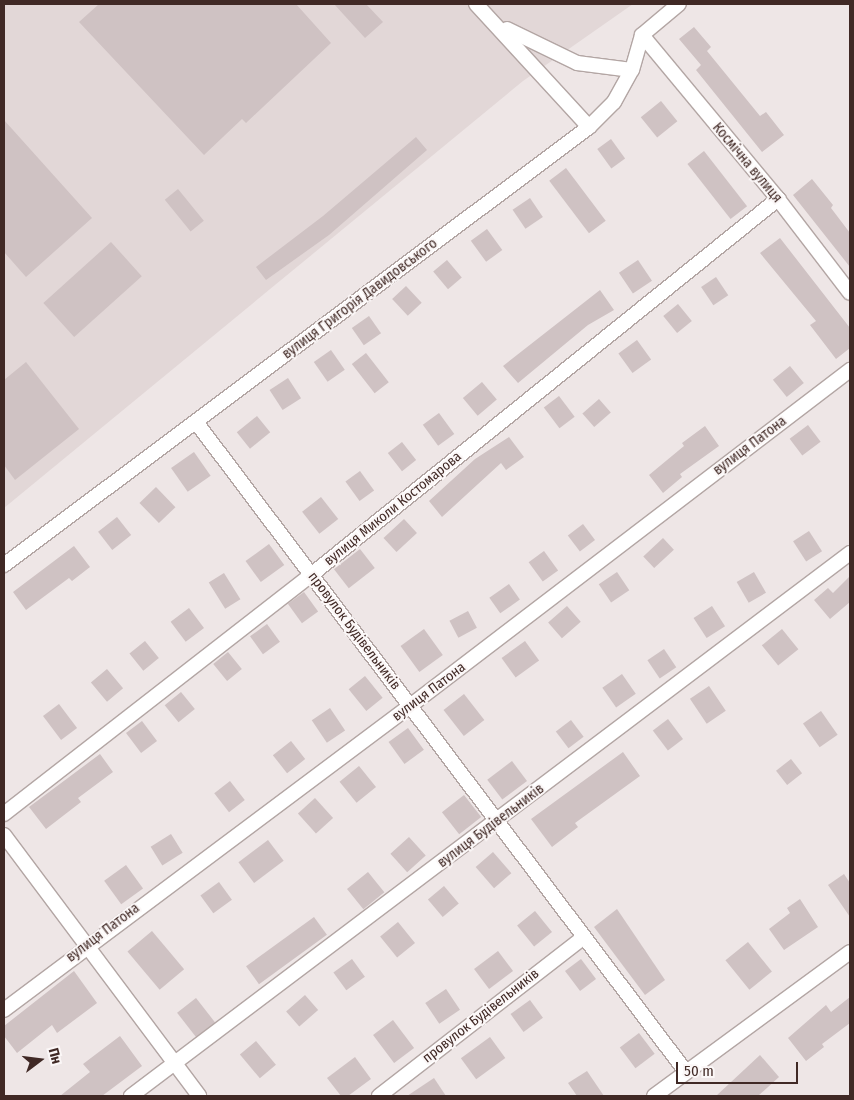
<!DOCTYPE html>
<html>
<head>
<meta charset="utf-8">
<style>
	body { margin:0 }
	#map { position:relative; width:854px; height:1100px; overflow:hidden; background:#eee6e6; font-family:"Fira Sans Condensed",sans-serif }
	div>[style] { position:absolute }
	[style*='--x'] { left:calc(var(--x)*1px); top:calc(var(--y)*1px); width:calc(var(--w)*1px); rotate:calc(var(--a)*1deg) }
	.built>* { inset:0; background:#e2d7d7 }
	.building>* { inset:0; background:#cfc2c3; transform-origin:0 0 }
	.roads { filter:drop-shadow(1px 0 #b3a6a4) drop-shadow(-1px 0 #b3a6a4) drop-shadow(0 1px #b3a6a4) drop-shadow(0 -1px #b3a6a4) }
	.minor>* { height:14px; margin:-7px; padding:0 7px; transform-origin:7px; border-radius:7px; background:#fff }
	.tertiary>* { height:14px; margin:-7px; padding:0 7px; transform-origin:7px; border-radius:7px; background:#fff }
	span { translate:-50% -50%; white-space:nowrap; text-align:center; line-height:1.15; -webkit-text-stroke:4px #fbf7f7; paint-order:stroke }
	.street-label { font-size:14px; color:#402925 }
	.frame { position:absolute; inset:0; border:5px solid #402925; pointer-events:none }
	.north { position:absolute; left:15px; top:1035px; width:50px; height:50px; -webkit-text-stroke:4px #fbf7f7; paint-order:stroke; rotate:75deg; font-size:14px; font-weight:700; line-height:20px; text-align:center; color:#402925 }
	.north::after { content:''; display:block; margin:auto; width:18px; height:22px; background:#402925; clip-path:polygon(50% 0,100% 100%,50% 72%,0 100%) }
	.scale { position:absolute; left:676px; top:1062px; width:122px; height:22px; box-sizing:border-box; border:2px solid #402925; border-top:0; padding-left:6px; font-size:15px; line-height:18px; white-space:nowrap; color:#402925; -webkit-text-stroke:4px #fbf7f7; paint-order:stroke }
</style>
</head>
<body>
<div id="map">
	<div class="built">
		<i style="clip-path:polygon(4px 4px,633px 4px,523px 81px,4px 508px)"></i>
	</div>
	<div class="building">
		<i style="clip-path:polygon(99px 4px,296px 4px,331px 43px,246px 123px,242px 119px,204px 155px,79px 22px)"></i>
		<i style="clip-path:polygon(334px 4px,366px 4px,383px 22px,365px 38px)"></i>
		<i style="clip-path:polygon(694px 27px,711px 47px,707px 51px,760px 116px,766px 112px,784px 135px,762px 152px,696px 70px,701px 65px,679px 39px)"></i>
		<i style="left:661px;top:101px;width:26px;height:26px;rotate:51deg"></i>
		<i style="clip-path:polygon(4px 120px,92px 218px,26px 277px,4px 252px)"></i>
		<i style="clip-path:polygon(416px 137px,427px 150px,329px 235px,266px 280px,256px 267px,323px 216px)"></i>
		<i style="left:611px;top:139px;width:24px;height:17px;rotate:54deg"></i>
		<i style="left:704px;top:151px;width:70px;height:21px;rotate:52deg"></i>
		<i style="left:566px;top:168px;width:66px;height:21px;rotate:53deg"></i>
		<i style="clip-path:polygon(812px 179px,833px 205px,831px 208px,850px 233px,850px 267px,793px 195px)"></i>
		<i style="left:178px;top:189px;width:41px;height:17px;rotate:51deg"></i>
		<i style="left:530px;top:198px;width:23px;height:21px;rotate:56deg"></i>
		<i style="left:487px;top:229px;width:26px;height:20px;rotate:54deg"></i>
		<i style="clip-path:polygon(780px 238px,850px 328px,850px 348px,836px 359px,810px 325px,816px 321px,760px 253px)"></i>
		<i style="left:111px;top:242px;width:46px;height:91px;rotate:48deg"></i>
		<i style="left:447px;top:260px;width:23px;height:18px;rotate:50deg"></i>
		<i style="left:638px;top:260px;width:25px;height:23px;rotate:56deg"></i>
		<i style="left:716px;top:277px;width:22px;height:18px;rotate:56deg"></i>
		<i style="left:406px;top:286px;width:23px;height:19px;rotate:47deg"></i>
		<i style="clip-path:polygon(600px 290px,614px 310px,588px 325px,518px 383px,503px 366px)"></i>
		<i style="left:678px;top:304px;width:22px;height:19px;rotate:51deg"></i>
		<i style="left:369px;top:316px;width:21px;height:21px;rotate:55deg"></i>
		<i style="left:637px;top:340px;width:24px;height:23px;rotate:54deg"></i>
		<i style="left:331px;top:350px;width:24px;height:21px;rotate:55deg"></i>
		<i style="left:366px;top:353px;width:37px;height:18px;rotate:52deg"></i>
		<i style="clip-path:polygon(26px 362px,79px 429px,15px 480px,4px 465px,4px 380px)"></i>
		<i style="left:790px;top:366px;width:22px;height:22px;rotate:51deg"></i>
		<i style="left:288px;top:378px;width:24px;height:22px;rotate:57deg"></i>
		<i style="left:482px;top:382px;width:23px;height:25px;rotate:50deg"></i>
		<i style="left:559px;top:396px;width:26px;height:19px;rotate:53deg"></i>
		<i style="left:599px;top:399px;width:18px;height:22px;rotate:49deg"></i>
		<i style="left:439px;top:413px;width:26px;height:20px;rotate:54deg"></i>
		<i style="left:257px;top:416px;width:21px;height:26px;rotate:51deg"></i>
		<i style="left:808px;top:425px;width:21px;height:23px;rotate:53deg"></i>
		<i style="clip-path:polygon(705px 426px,719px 446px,680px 474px,682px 477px,663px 493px,649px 475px,684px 446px,682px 443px)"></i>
		<i style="clip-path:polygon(509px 437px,524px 457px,506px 470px,501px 463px,442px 517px,429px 501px,475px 459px)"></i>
		<i style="left:402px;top:442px;width:23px;height:18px;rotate:52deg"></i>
		<i style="left:194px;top:452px;width:29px;height:28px;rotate:55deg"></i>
		<i style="left:360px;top:471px;width:24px;height:18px;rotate:54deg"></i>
		<i style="left:156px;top:487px;width:28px;height:23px;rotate:46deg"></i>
		<i style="left:321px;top:497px;width:28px;height:24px;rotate:52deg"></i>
		<i style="left:117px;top:517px;width:23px;height:24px;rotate:52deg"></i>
		<i style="left:404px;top:519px;width:19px;height:28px;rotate:47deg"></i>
		<i style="left:583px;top:524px;width:20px;height:19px;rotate:53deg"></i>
		<i style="left:809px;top:531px;width:24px;height:19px;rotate:57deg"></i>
		<i style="left:663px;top:538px;width:16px;height:27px;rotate:47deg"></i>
		<i style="left:269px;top:544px;width:26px;height:29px;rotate:54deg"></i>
		<i style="clip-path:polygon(74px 546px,90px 567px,72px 581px,69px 578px,26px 610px,13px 592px)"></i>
		<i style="left:360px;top:549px;width:24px;height:33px;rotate:52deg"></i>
		<i style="left:544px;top:551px;width:24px;height:19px;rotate:54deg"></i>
		<i style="left:617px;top:572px;width:22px;height:22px;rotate:56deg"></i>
		<i style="left:754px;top:572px;width:24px;height:20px;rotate:60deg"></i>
		<i style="left:224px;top:573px;width:31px;height:18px;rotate:58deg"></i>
		<i style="clip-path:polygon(850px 576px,850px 602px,830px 619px,814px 600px,828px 588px,833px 593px)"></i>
		<i style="left:509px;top:584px;width:19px;height:24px;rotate:55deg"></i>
		<i style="left:304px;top:592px;width:24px;height:20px;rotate:54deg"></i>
		<i style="left:567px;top:606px;width:21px;height:25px;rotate:49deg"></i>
		<i style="left:712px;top:606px;width:24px;height:22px;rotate:57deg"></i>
		<i style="left:189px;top:608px;width:25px;height:23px;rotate:53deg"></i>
		<i style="left:468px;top:611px;width:19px;height:21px;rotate:62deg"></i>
		<i style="left:267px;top:624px;width:22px;height:21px;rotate:54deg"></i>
		<i style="left:424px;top:629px;width:32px;height:29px;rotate:54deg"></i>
		<i style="left:782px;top:629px;width:26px;height:26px;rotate:51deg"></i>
		<i style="left:145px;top:641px;width:22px;height:20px;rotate:51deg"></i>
		<i style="left:525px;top:641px;width:24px;height:29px;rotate:54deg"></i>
		<i style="left:664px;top:649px;width:22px;height:20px;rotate:56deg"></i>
		<i style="left:228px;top:652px;width:22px;height:19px;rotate:51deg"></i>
		<i style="left:107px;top:669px;width:25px;height:21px;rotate:50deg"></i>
		<i style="left:622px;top:674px;width:24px;height:24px;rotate:55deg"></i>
		<i style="left:365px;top:676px;width:28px;height:21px;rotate:51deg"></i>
		<i style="left:709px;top:686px;width:30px;height:23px;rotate:56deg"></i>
		<i style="left:181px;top:692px;width:22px;height:21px;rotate:51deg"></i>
		<i style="left:464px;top:694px;width:33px;height:26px;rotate:52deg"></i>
		<i style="left:59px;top:704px;width:30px;height:20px;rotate:53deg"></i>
		<i style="left:330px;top:708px;width:27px;height:22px;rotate:56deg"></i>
		<i style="left:821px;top:711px;width:29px;height:22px;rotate:55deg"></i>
		<i style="left:668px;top:719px;width:25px;height:19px;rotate:53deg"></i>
		<i style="left:571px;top:720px;width:21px;height:19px;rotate:53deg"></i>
		<i style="left:142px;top:721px;width:25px;height:20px;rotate:53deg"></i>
		<i style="left:408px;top:728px;width:27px;height:24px;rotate:54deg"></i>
		<i style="left:291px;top:741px;width:23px;height:23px;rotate:52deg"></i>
		<i style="clip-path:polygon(623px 752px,640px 776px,575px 823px,578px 827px,552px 847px,531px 819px)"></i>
		<i style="clip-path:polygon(100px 754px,113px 772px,78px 798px,81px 802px,46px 829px,29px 807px)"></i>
		<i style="left:791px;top:759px;width:18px;height:19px;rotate:52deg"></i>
		<i style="left:512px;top:761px;width:25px;height:31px;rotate:53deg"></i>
		<i style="left:359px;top:766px;width:27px;height:25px;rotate:51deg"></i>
		<i style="left:230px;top:781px;width:24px;height:20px;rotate:52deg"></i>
		<i style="left:464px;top:795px;width:28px;height:28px;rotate:52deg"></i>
		<i style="left:315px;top:798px;width:27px;height:23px;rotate:48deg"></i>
		<i style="left:171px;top:834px;width:22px;height:24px;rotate:58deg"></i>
		<i style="left:409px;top:837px;width:25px;height:25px;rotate:48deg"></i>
		<i style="left:268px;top:840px;width:26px;height:37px;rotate:53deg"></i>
		<i style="left:493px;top:852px;width:28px;height:23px;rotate:49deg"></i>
		<i style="left:126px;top:865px;width:29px;height:27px;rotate:54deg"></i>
		<i style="left:368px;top:872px;width:26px;height:27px;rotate:51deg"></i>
		<i style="clip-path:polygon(844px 874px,850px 883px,850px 917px,828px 885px)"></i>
		<i style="left:219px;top:882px;width:22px;height:23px;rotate:54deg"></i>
		<i style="left:444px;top:886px;width:23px;height:21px;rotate:50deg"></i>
		<i style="clip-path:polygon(800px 899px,818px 927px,784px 950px,769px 929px,790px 913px,787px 908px)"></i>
		<i style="clip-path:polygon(617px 909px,665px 980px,645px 995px,594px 927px)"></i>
		<i style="left:535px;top:911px;width:27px;height:23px;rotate:51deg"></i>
		<i style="left:314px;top:917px;width:22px;height:84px;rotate:54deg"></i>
		<i style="left:398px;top:922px;width:27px;height:23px;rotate:51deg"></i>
		<i style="left:152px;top:931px;width:50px;height:32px;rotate:50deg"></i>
		<i style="left:748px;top:942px;width:38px;height:29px;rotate:51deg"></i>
		<i style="left:498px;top:951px;width:25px;height:30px;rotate:53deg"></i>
		<i style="left:352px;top:959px;width:22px;height:23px;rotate:54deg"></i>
		<i style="left:581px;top:959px;width:25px;height:20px;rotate:53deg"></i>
		<i style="clip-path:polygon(74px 971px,97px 1003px,57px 1033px,52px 1025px,17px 1053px,4px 1036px,4px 1026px)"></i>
		<i style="left:446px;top:989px;width:25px;height:25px;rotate:56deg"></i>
		<i style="left:305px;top:995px;width:20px;height:25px;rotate:49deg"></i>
		<i style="clip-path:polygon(850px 997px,850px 1023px,822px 1044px,824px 1047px,806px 1061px,788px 1038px,826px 1005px,831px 1012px)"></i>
		<i style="left:196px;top:998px;width:31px;height:24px;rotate:52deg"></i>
		<i style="left:530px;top:1000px;width:22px;height:24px;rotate:54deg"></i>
		<i style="left:393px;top:1020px;width:35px;height:25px;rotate:53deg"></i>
		<i style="left:639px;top:1033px;width:26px;height:24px;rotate:53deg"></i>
		<i style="clip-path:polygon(120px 1036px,142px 1066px,102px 1096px,60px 1096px,90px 1072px,83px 1064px)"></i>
		<i style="left:490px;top:1037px;width:26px;height:36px;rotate:54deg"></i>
		<i style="left:256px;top:1041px;width:31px;height:21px;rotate:50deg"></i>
		<i style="clip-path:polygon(760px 1055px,779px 1077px,758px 1096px,716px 1096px)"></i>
		<i style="clip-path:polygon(355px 1057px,371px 1079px,348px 1096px,341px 1096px,327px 1078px)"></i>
		<i style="clip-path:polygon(587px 1071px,604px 1096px,577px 1096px,568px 1083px)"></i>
		<i style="clip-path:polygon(434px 1078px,446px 1096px,407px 1096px)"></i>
	</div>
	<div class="roads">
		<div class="minor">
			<i style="--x:476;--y:4;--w:167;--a:47.4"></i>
			<i style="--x:507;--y:29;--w:78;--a:25.9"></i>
			<i style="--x:577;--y:63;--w:55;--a:7.3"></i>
			<i style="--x:642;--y:35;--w:213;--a:50.3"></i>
			<i style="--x:778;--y:199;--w:118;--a:52.5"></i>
			<i style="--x:196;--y:422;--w:814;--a:52.99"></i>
			<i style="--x:4;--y:814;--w:389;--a:-37.9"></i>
			<i style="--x:311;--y:575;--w:600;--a:-38.84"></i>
			<i style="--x:4;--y:835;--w:326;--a:53.2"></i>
			<i style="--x:4;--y:1010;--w:507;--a:-36.82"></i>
			<i style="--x:410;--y:706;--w:554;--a:-37.37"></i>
			<i style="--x:131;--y:1096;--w:901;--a:-37.06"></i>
			<i style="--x:379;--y:1096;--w:259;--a:-37.8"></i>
		</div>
		<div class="tertiary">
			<i style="--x:4;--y:565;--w:731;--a:-36.82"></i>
			<i style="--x:589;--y:127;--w:35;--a:-45"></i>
			<i style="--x:614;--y:102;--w:37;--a:-61"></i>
			<i style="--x:632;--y:70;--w:36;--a:-74"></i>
			<i style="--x:642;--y:35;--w:48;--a:-40"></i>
			<i style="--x:654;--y:1096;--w:243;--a:-36.3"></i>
		</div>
	</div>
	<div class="street-label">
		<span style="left:747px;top:163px;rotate:50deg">Космічна вулиця</span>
		<span style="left:360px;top:299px;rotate:-37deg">вулиця Григорія Давидовського</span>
		<span style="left:750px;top:446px;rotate:-37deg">вулиця Патона</span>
		<span style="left:393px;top:509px;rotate:-39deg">вулиця Миколи Костомарова</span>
		<span style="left:354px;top:631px;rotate:53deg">провулок Будівельників</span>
		<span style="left:429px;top:692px;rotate:-37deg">вулиця Патона</span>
		<span style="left:491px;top:826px;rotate:-37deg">вулиця Будівельників</span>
		<span style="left:103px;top:933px;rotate:-37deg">вулиця Патона</span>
		<span style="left:481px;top:1016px;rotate:-38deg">провулок Будівельників</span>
	</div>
	<div class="frame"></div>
	<div class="north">Пн</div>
	<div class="scale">50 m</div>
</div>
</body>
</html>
